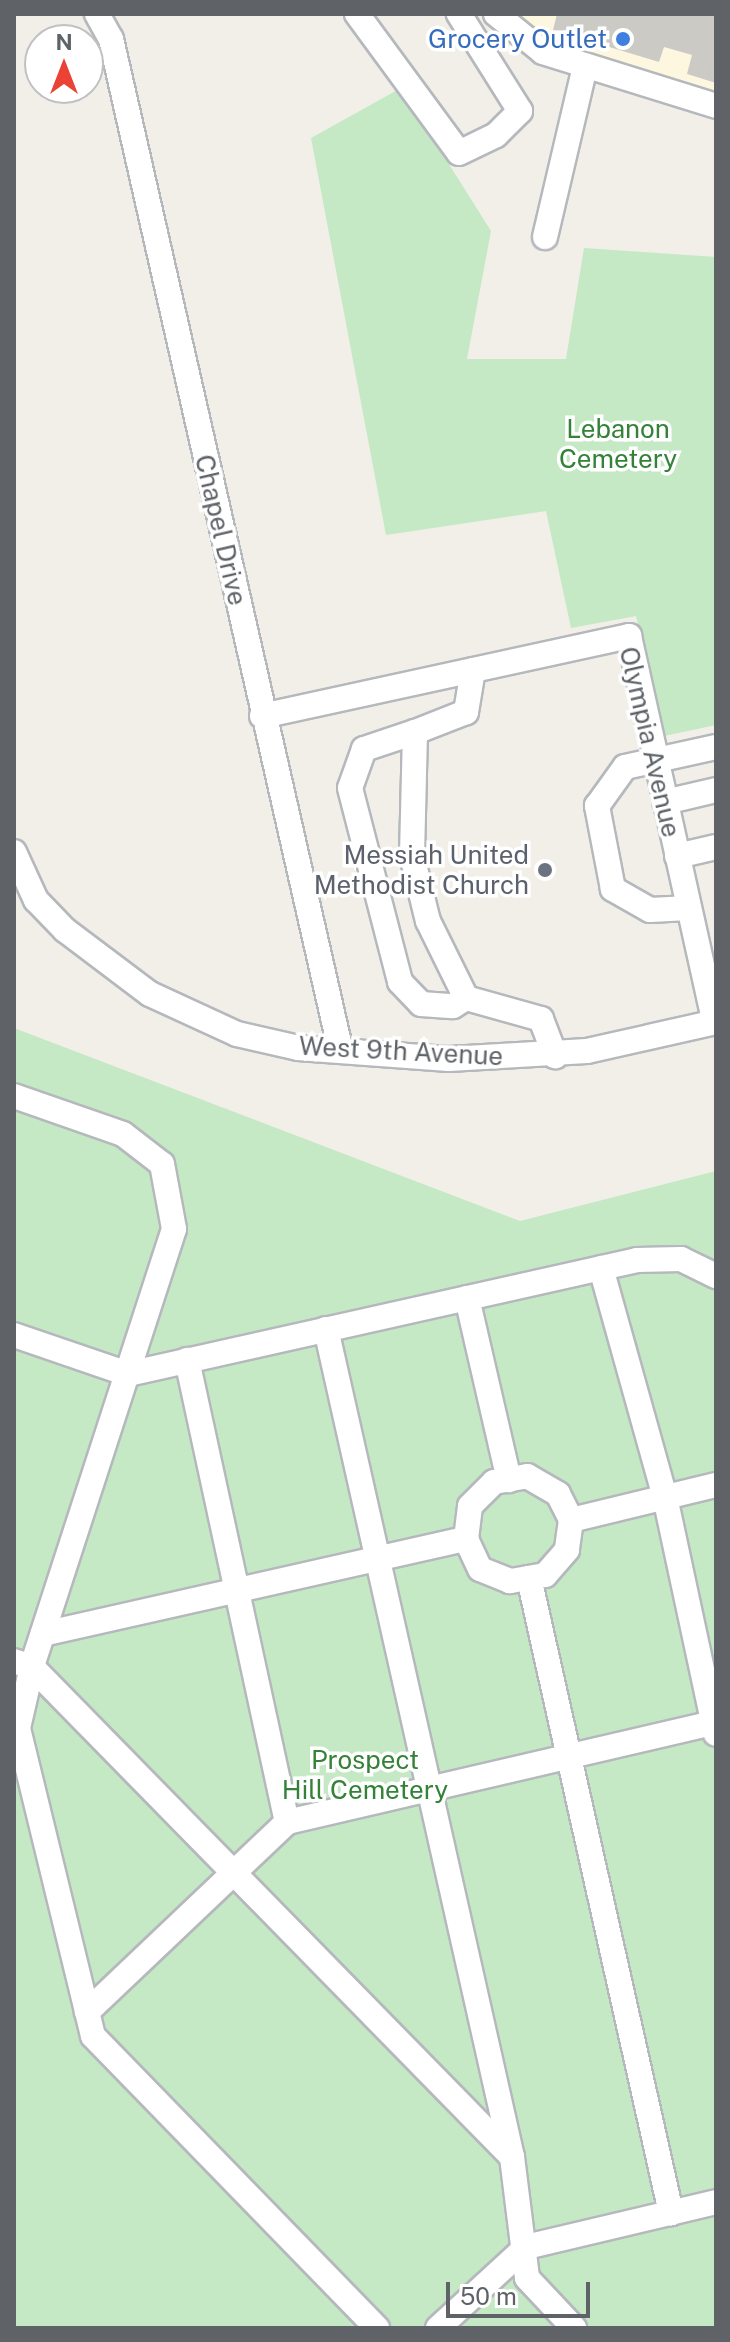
<!DOCTYPE html>
<html>
<head>
<meta charset="utf-8">
<style>
	body { margin:0 }
	#map { position:relative; width:730px; height:2342px; overflow:hidden; background:#f1efe8; font-family:"Public Sans",sans-serif }
	div>[style] { position:absolute }
	[style*='--x'] { left:calc(var(--x)*1px); top:calc(var(--y)*1px); width:calc(var(--w)*1px); rotate:calc(var(--a)*1deg) }
	.commercial>* { inset:0; background:#fef7e0 }
	.green>* { inset:0; background:#c5e8c5 }
	.building>* { inset:0; background:#cccac5 }
	.roads { filter:drop-shadow(2px 0 #b5b8bc) drop-shadow(-2px 0 #b5b8bc) drop-shadow(0 2px #b5b8bc) drop-shadow(0 -2px #b5b8bc) }
	.minor>* { height:24px; margin:-12px; padding:0 12px; transform-origin:12px; border-radius:12px; background:#fff }
	.dots>* { width:22px; height:22px; translate:-50% -50%; box-sizing:border-box; border:4px solid #fff; border-radius:50% }
	span { translate:-50% -50%; white-space:nowrap; text-align:center; line-height:1.15; -webkit-text-stroke:7px #fff; paint-order:stroke }
	.shop-label { font-size:26px; color:#366cbe }
	.right { translate:-100% -50%; text-align:right }
	.park-label { font-size:26px; color:#348238 }
	.street-label { font-size:26px; color:#5f6368 }
	.worship-label { font-size:26px; color:#5b616d }
	.frame { position:absolute; inset:0; border:16px solid #5f6368; pointer-events:none }
	.north { position:absolute; left:24px; top:24px; width:80px; height:80px; box-sizing:border-box; background:#fff; border:2px solid #bfc1c3; border-radius:50%; rotate:0deg; font-size:22px; font-weight:700; line-height:32px; text-align:center; color:#5f6368 }
	.north::after { content:''; display:block; margin:auto; width:28px; height:36px; background:#ea4335; clip-path:polygon(50% 0,100% 100%,50% 72%,0 100%) }
	.scale { position:absolute; left:446px; top:2282px; width:144px; height:36px; box-sizing:border-box; border:4px solid #5f6368; border-top:0; padding-left:10px; font-size:24px; line-height:28px; white-space:nowrap; color:#5f6368; -webkit-text-stroke:6px #fff; paint-order:stroke }
</style>
</head>
<body>
<div id="map">
	<div class="commercial">
		<i style="clip-path:polygon(513px 14px,716px 14px,716px 93px,543px 38px)"></i>
	</div>
	<div class="green">
		<i style="clip-path:polygon(401px 88px,491px 231px,467px 359px,566px 359px,584px 248px,716px 257px,716px 725px,664px 736px,636px 616px,571px 628px,546px 511px,386px 535px,311px 138px)"></i>
		<i style="clip-path:polygon(14px 1028px,520px 1221px,716px 1171px,716px 2328px,14px 2328px)"></i>
	</div>
	<div class="building">
		<i style="clip-path:polygon(557px 14px,716px 14px,716px 83px,687px 74px,692px 55px,664px 47px,659px 62px,553px 30px)"></i>
	</div>
	<div class="roads">
		<div class="minor">
			<i style="--x:97;--y:14;--w:29;--a:61"></i>
			<i style="--x:111;--y:39;--w:1035;--a:77.21"></i>
			<i style="--x:357;--y:14;--w:172;--a:53.7"></i>
			<i style="--x:459;--y:153;--w:41;--a:-25.9"></i>
			<i style="--x:496;--y:135;--w:34;--a:-45"></i>
			<i style="--x:520;--y:111;--w:115;--a:-122.2"></i>
			<i style="--x:496;--y:14;--w:60;--a:39"></i>
			<i style="--x:543;--y:52;--w:181;--a:17.3"></i>
			<i style="--x:545;--y:237;--w:176;--a:-76.8"></i>
			<i style="--x:473;--y:670;--w:43;--a:99.5"></i>
			<i style="--x:466;--y:712;--w:55;--a:158.6"></i>
			<i style="--x:415;--y:732;--w:124;--a:91.4"></i>
			<i style="--x:412;--y:856;--w:67;--a:76.2"></i>
			<i style="--x:428;--y:921;--w:86;--a:63.7"></i>
			<i style="--x:466;--y:998;--w:78;--a:15.6"></i>
			<i style="--x:541;--y:1019;--w:40;--a:69"></i>
			<i style="--x:262;--y:716;--w:376;--a:-12.3"></i>
			<i style="--x:629;--y:636;--w:396;--a:77.5"></i>
			<i style="--x:415;--y:732;--w:54;--a:161.6"></i>
			<i style="--x:364;--y:749;--w:41;--a:109.7"></i>
			<i style="--x:350;--y:788;--w:200;--a:75.5"></i>
			<i style="--x:400;--y:982;--w:30;--a:46"></i>
			<i style="--x:421;--y:1004;--w:32;--a:4"></i>
			<i style="--x:453;--y:1006;--w:15;--a:-32"></i>
			<i style="--x:665;--y:802;--w:52;--a:-13.2"></i>
			<i style="--x:14;--y:852;--w:53;--a:65.4"></i>
			<i style="--x:36;--y:900;--w:42;--a:46"></i>
			<i style="--x:65;--y:930;--w:106;--a:37"></i>
			<i style="--x:150;--y:994;--w:96;--a:24.7"></i>
			<i style="--x:237;--y:1034;--w:63;--a:12.9"></i>
			<i style="--x:298;--y:1048;--w:151;--a:4.2"></i>
			<i style="--x:449;--y:1059;--w:138;--a:-3.3"></i>
			<i style="--x:587;--y:1051;--w:132;--a:-12.7"></i>
			<i style="--x:677;--y:856;--w:40;--a:-13"></i>
			<i style="--x:689;--y:908;--w:39;--a:177"></i>
			<i style="--x:650;--y:910;--w:43;--a:-150.4"></i>
			<i style="--x:613;--y:889;--w:85;--a:-100.9"></i>
			<i style="--x:597;--y:806;--w:48;--a:-54.3"></i>
			<i style="--x:625;--y:767;--w:93;--a:-12.4"></i>
			<i style="--x:14;--y:1096;--w:115;--a:19.2"></i>
			<i style="--x:123;--y:1134;--w:49;--a:37.6"></i>
			<i style="--x:162;--y:1164;--w:66;--a:79.5"></i>
			<i style="--x:174;--y:1229;--w:460;--a:108"></i>
			<i style="--x:32;--y:1667;--w:19;--a:-162"></i>
			<i style="--x:601;--y:1268;--w:238;--a:74.4"></i>
			<i style="--x:665;--y:1497;--w:242;--a:77.9"></i>
			<i style="--x:467;--y:1298;--w:187;--a:77"></i>
			<i style="--x:326;--y:1329;--w:849;--a:77.34"></i>
			<i style="--x:14;--y:1335;--w:120;--a:18.9"></i>
			<i style="--x:128;--y:1374;--w:522;--a:-12.62"></i>
			<i style="--x:637;--y:1260;--w:44;--a:-1.3"></i>
			<i style="--x:681;--y:1259;--w:39;--a:26"></i>
			<i style="--x:187;--y:1360;--w:473;--a:77.8"></i>
			<i style="--x:571;--y:1520;--w:149;--a:-13.6"></i>
			<i style="--x:529;--y:1578;--w:651;--a:77.39"></i>
			<i style="--x:43;--y:1634;--w:434;--a:-12.7"></i>
			<i style="--x:466;--y:1539;--w:33;--a:-83"></i>
			<i style="--x:470;--y:1506;--w:34;--a:-45"></i>
			<i style="--x:494;--y:1482;--w:34;--a:-10"></i>
			<i style="--x:527;--y:1476;--w:36;--a:30"></i>
			<i style="--x:558;--y:1494;--w:29;--a:63"></i>
			<i style="--x:571;--y:1520;--w:30;--a:98"></i>
			<i style="--x:567;--y:1550;--w:33;--a:131"></i>
			<i style="--x:545;--y:1575;--w:36;--a:170"></i>
			<i style="--x:510;--y:1581;--w:32;--a:-158"></i>
			<i style="--x:480;--y:1569;--w:33;--a:-115"></i>
			<i style="--x:87;--y:2012;--w:276;--a:-43.5"></i>
			<i style="--x:287;--y:1822;--w:441;--a:-13.1"></i>
			<i style="--x:377;--y:2328;--w:407;--a:-134.2"></i>
			<i style="--x:93;--y:2036;--w:317;--a:-103.7"></i>
			<i style="--x:18;--y:1728;--w:63;--a:-77.1"></i>
			<i style="--x:32;--y:1667;--w:686;--a:45.59"></i>
			<i style="--x:512;--y:2157;--w:122;--a:82.9"></i>
			<i style="--x:527;--y:2278;--w:69;--a:46.8"></i>
			<i style="--x:438;--y:2328;--w:120;--a:-42.6"></i>
			<i style="--x:526;--y:2247;--w:195;--a:-13.3"></i>
		</div>
	</div>
	<div class="dots">
		<i style="left:623px;top:39px;background:#3f7fe0"></i>
		<i style="left:545px;top:870px;background:#6b7280"></i>
	</div>
	<div class="shop-label">
		<span class="right" style="left:607px;top:39px">Grocery Outlet</span>
	</div>
	<div class="park-label">
		<span style="left:618px;top:444px">Lebanon<br>Cemetery</span>
		<span style="left:365px;top:1775px">Prospect<br>Hill Cemetery</span>
	</div>
	<div class="street-label">
		<span style="left:221px;top:530px;rotate:77deg">Chapel Drive</span>
		<span style="left:650px;top:742px;rotate:77deg">Olympia Avenue</span>
		<span style="left:401px;top:1051px;rotate:3deg">West 9th Avenue</span>
	</div>
	<div class="worship-label">
		<span class="right" style="left:529px;top:870px">Messiah United<br>Methodist Church</span>
	</div>
	<div class="frame"></div>
	<div class="north">N</div>
	<div class="scale">50 m</div>
</div>
</body>
</html>
